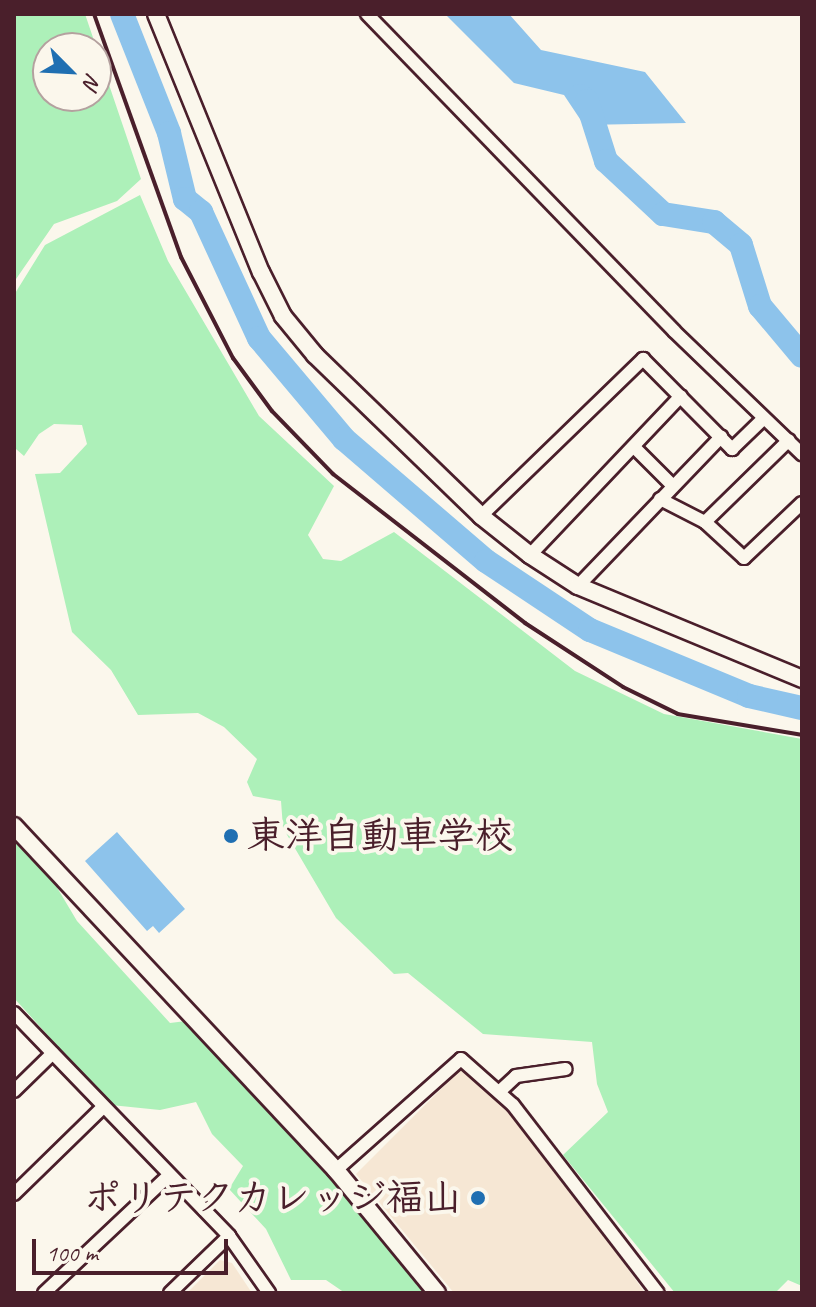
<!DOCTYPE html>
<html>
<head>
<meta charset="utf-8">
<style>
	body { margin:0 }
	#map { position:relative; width:816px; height:1307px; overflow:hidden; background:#fbf7ec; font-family:Caveat,"Klee One",sans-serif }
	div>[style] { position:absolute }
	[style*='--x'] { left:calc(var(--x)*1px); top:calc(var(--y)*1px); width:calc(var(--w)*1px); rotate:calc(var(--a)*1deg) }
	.built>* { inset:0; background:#f6e7d4 }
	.green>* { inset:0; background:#adf0b9 }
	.water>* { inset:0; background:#8dc3eb }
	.river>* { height:24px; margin:-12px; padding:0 12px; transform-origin:12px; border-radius:12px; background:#8dc3eb }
	.roads { filter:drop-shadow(2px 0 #4a1f2b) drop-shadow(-2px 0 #4a1f2b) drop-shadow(0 2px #4a1f2b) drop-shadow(0 -2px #4a1f2b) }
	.street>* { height:12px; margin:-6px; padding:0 6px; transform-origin:6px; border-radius:6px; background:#fbf7ec }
	.secondary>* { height:16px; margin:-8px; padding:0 8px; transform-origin:8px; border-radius:8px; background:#fbf7ec }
	.rail>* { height:4px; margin:-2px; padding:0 2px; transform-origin:2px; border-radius:2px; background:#4a1f2b }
	.dots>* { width:22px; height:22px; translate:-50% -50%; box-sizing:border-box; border:4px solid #fbf7ec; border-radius:50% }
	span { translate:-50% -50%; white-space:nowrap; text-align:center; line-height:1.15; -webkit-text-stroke:8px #fbf7ec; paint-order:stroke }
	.poi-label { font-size:38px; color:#4a1f2b; font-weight:700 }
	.left { translate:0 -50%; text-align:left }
	.right { translate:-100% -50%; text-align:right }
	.frame { position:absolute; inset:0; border:16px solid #4a1f2b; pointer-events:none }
	.north { position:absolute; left:32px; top:32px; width:80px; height:80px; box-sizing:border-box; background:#fbf7ec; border:2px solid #b4a19f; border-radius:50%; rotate:114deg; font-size:22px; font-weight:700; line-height:32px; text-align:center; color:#4a1f2b }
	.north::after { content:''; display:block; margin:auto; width:28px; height:36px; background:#1f6fb2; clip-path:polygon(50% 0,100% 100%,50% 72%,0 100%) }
	.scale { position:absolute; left:32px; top:1239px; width:196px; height:36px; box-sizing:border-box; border:4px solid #4a1f2b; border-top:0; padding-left:10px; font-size:24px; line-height:28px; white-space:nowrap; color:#4a1f2b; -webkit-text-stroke:6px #fbf7ec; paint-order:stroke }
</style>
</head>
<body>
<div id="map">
	<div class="built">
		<i style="clip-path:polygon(461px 1069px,505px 1105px,543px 1149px,645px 1293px,454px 1293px,356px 1174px)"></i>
		<i style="clip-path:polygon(220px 1260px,232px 1263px,252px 1293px,187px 1293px)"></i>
	</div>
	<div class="green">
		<i style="clip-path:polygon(evenodd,14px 14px,85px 14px,141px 179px,117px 201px,54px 224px,14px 282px,14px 14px,48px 48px,96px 48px,96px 96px,48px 96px,48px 48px)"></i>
		<i style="clip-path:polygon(140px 195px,168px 261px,259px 416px,334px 486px,308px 535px,323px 559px,341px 561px,394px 532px,575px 671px,664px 714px,802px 739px,802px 1286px,788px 1280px,775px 1293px,675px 1293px,563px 1155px,608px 1112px,597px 1084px,592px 1042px,483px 1034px,408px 973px,394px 974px,336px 918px,283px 828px,281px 801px,253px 796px,247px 782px,257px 759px,224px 727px,198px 713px,138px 715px,111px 670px,72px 632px,35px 474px,60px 473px,87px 444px,82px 425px,54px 424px,39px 434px,24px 456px,16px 449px,14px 295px,45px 245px)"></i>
		<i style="clip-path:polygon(14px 837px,43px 864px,77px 921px,170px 1023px,186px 1021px,333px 1171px,432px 1293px,345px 1293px,326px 1280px,291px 1280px,266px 1229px,229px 1189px,243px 1166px,212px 1134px,196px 1102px,160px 1110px,111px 1105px,14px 998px)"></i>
	</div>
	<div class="water">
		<i style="clip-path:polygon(445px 14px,509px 14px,541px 50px,645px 72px,686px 123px,584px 125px,564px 95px,514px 83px)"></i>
		<i style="clip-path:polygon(117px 832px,185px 909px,159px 933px,153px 926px,147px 931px,85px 861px)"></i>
	</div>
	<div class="river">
		<i style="--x:122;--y:14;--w:128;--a:68.4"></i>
		<i style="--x:169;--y:133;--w:68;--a:76.4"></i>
		<i style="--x:185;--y:199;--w:21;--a:39"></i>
		<i style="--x:201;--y:212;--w:139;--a:65.3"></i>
		<i style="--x:259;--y:338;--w:132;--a:49.9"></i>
		<i style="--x:344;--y:439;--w:187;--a:40.7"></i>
		<i style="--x:486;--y:561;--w:125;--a:33.6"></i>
		<i style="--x:590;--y:630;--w:172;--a:22.5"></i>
		<i style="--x:749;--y:696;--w:54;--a:12.8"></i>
		<i style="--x:580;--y:96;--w:9;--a:36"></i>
		<i style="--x:587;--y:101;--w:63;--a:72.4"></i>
		<i style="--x:606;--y:161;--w:78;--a:42.9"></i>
		<i style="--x:663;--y:214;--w:52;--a:8.9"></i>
		<i style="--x:714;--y:222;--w:35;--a:40"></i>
		<i style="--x:741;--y:245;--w:64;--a:72.7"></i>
		<i style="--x:760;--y:306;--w:65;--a:50"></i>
	</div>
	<div class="roads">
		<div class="street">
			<i style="--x:367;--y:14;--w:441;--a:45.9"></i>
			<i style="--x:674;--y:331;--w:178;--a:43.9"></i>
			<i style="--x:635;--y:448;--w:51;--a:45"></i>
			<i style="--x:660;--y:499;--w:51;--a:27.1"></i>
			<i style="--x:705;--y:522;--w:117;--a:-44.3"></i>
			<i style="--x:481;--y:516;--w:226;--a:-44.1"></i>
			<i style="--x:643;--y:359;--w:127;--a:45.3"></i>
			<i style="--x:732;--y:449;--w:43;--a:-44.1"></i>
			<i style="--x:705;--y:522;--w:53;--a:42.7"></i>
			<i style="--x:744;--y:558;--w:80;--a:-43.5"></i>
			<i style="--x:530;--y:555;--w:219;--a:-46.5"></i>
			<i style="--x:578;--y:586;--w:207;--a:-46.2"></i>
			<i style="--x:14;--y:1013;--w:310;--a:46"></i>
			<i style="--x:229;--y:1236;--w:70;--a:54.9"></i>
			<i style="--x:14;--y:1091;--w:54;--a:-44.3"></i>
			<i style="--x:499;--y:1092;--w:23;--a:-43"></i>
			<i style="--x:516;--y:1076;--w:50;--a:-8"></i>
			<i style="--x:336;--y:1170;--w:167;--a:-41.6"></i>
			<i style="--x:461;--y:1059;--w:69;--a:41.5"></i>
			<i style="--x:513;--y:1105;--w:237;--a:52.4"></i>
			<i style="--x:14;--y:1194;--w:124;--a:-44.3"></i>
			<i style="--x:44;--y:1293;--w:172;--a:-43.3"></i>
			<i style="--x:170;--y:1293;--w:82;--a:-44"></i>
		</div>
		<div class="secondary">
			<i style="--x:156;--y:14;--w:279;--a:67.9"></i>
			<i style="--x:261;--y:272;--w:49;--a:63.4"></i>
			<i style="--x:283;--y:316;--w:50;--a:50.6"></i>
			<i style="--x:315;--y:355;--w:231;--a:44.1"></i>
			<i style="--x:481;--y:516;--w:63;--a:38.5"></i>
			<i style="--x:530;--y:555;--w:57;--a:32.9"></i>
			<i style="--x:578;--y:586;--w:243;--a:22.5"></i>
			<i style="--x:14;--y:826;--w:471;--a:46.9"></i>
			<i style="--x:336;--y:1170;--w:159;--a:50.6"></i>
		</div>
	</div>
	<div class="rail">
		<i style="--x:94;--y:14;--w:258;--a:70.3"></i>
		<i style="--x:181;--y:257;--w:114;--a:62.8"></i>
		<i style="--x:233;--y:358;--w:66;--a:53.7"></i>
		<i style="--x:272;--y:411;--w:88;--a:45.9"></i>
		<i style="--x:333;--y:474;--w:243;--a:37.8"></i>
		<i style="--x:525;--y:623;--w:117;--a:33.1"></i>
		<i style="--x:623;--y:687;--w:61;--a:26.1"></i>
		<i style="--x:678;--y:714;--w:126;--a:9.6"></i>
	</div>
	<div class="dots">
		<i style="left:231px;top:836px;background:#1f6fb2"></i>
		<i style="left:478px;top:1198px;background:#1f6fb2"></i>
	</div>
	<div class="poi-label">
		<span class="left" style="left:247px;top:836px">東洋自動車学校</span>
		<span class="right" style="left:462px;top:1198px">ポリテクカレッジ福山</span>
	</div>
	<div class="frame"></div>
	<div class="north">N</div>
	<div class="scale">100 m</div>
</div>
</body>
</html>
